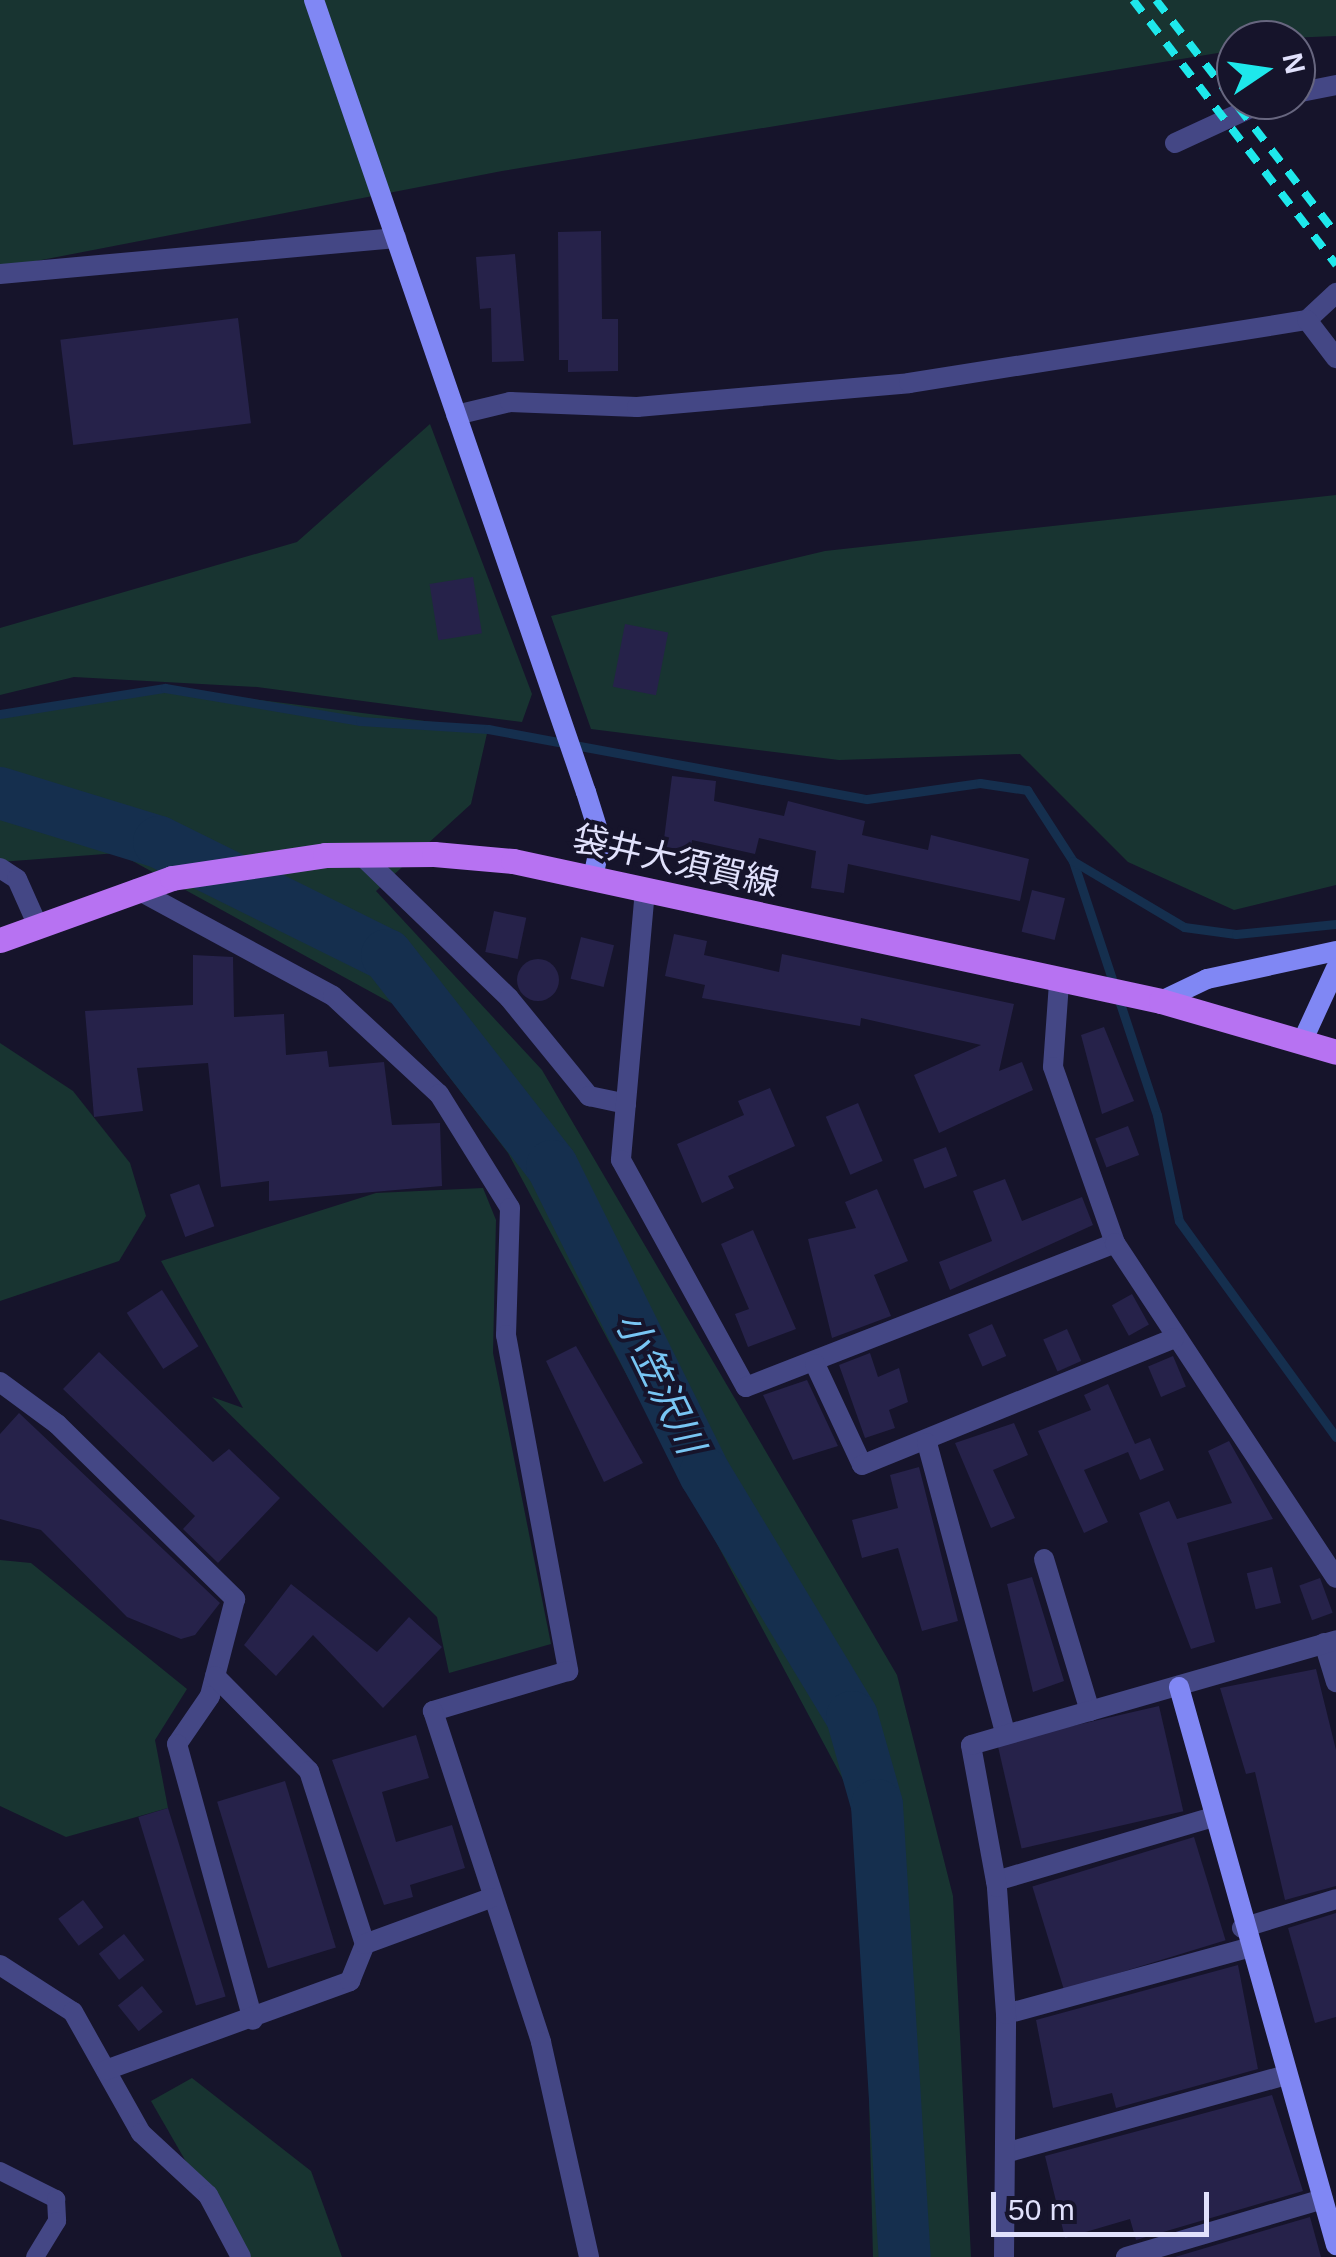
<!DOCTYPE html>
<html>
<head>
<meta charset="utf-8">
<style>
	body { margin:0 }
	#map { position:relative; width:1336px; height:2257px; overflow:hidden; background:#16142b; font-family:Arial,"Noto Sans JP",sans-serif }
	div>[style] { position:absolute }
	[style*='--x'] { left:calc(var(--x)*1px); top:calc(var(--y)*1px); width:calc(var(--w)*1px); rotate:calc(var(--a)*1deg) }
	.green>* { inset:0; background:#183431 }
	.stream>* { height:9px; margin:-4.5px; padding:0 4.5px; transform-origin:4.5px; border-radius:4.5px; background:#152f4e }
	.river>* { height:52px; margin:-26px; padding:0 26px; transform-origin:26px; border-radius:26px; background:#152f4e }
	.building>* { inset:0; background:#26224a; transform-origin:0 0 }
	.round { border-radius:50% }
	.lane>* { height:18px; margin:-9px; padding:0 9px; transform-origin:9px; border-radius:9px; background:#444785 }
	.street>* { height:20px; margin:-10px; padding:0 10px; transform-origin:10px; border-radius:10px; background:#444785 }
	.secondary>* { height:20px; margin:-10px; padding:0 10px; transform-origin:10px; border-radius:10px; background:#8087f4 }
	.primary>* { height:25px; margin:-12.5px; padding:0 12.5px; transform-origin:12.5px; border-radius:12.5px; background:#b772f2 }
	.rail>* { height:8px; margin-top:-4px; transform-origin:0; background:repeating-linear-gradient(90deg,#1ee8eb 0 15px,transparent 0 27px) }
	span { translate:-50% -50%; white-space:nowrap; text-align:center; line-height:1.15; -webkit-text-stroke:8px #16142b; paint-order:stroke }
	.street-label { font-size:35px; color:#e1e1fc }
	.water-label { font-size:38px; color:#78c5f3; font-style:italic }
	.north { position:absolute; left:1216px; top:20px; width:100px; height:100px; box-sizing:border-box; background:#16142b; border:2px solid #67667f; border-radius:50%; rotate:77deg; font-size:28px; font-weight:700; line-height:40px; text-align:center; color:#e1e1fc }
	.north::after { content:''; display:block; margin:auto; width:35px; height:45px; background:#1ee8eb; clip-path:polygon(50% 0,100% 100%,50% 72%,0 100%) }
	.scale { position:absolute; left:991px; top:2192px; width:218px; height:45px; box-sizing:border-box; border:5px solid #e1e1fc; border-top:0; padding-left:12px; font-size:30px; line-height:35px; white-space:nowrap; color:#e1e1fc; -webkit-text-stroke:8px #16142b; paint-order:stroke }
</style>
</head>
<body>
<div id="map">
	<div class="green">
		<i style="clip-path:polygon(0 0,1336px 0,1336px 36px,1236px 40px,1236px 50px,502px 171px,0 268px)"></i>
		<i style="clip-path:polygon(430px 424px,532px 694px,522px 722px,257px 687px,74px 677px,0 695px,0 628px,297px 542px)"></i>
		<i style="clip-path:polygon(1336px 495px,1336px 885px,1234px 910px,1128px 862px,1020px 754px,839px 760px,591px 729px,551px 616px,825px 551px)"></i>
		<i style="clip-path:polygon(165px 688px,488px 729px,471px 804px,376px 891px,542px 1070px,897px 1675px,953px 1896px,971px 2257px,873px 2257px,862px 1815px,508px 1153px,393px 1004px,118px 853px,0 862px,0 716px)"></i>
		<i style="clip-path:polygon(0 1043px,73px 1091px,130px 1163px,146px 1216px,119px 1261px,0 1301px)"></i>
		<i style="clip-path:polygon(483px 1188px,496px 1220px,493px 1353px,551px 1644px,449px 1673px,437px 1617px,212px 1397px,243px 1408px,161px 1261px,376px 1193px)"></i>
		<i style="clip-path:polygon(0 1560px,31px 1563px,187px 1689px,155px 1740px,168px 1808px,66px 1837px,0 1806px)"></i>
		<i style="clip-path:polygon(192px 2078px,311px 2171px,342px 2257px,241px 2257px,151px 2101px)"></i>
	</div>
	<div class="stream">
		<i style="--x:0;--y:714;--w:167;--a:-9"></i>
		<i style="--x:165;--y:688;--w:198;--a:9.6"></i>
		<i style="--x:360;--y:721;--w:128;--a:3.6"></i>
		<i style="--x:488;--y:729;--w:385;--a:10.5"></i>
		<i style="--x:867;--y:799;--w:114;--a:-8.1"></i>
		<i style="--x:980;--y:783;--w:48;--a:8.5"></i>
		<i style="--x:1027;--y:790;--w:85;--a:57.1"></i>
		<i style="--x:1073;--y:861;--w:268;--a:71.7"></i>
		<i style="--x:1157;--y:1115;--w:108;--a:78.3"></i>
		<i style="--x:1179;--y:1221;--w:267;--a:54"></i>
		<i style="--x:1073;--y:861;--w:129;--a:30.7"></i>
		<i style="--x:1184;--y:927;--w:52;--a:7.7"></i>
		<i style="--x:1236;--y:934;--w:100;--a:-5.7"></i>
	</div>
	<div class="river">
		<i style="--x:0;--y:793;--w:166;--a:17.1"></i>
		<i style="--x:159;--y:842;--w:254;--a:26.4"></i>
		<i style="--x:387;--y:955;--w:268;--a:52"></i>
		<i style="--x:552;--y:1166;--w:344;--a:63.6"></i>
		<i style="--x:705;--y:1474;--w:284;--a:58.8"></i>
		<i style="--x:852;--y:1717;--w:91;--a:74.1"></i>
		<i style="--x:877;--y:1805;--w:453;--a:86.5"></i>
	</div>
	<div class="building">
		<i style="clip-path:polygon(601px 231px,602px 319px,618px 319px,618px 371px,568px 372px,568px 360px,559px 360px,558px 232px)"></i>
		<i style="clip-path:polygon(515px 254px,524px 361px,492px 362px,491px 308px,480px 309px,476px 257px)"></i>
		<i style="left:238px;top:318px;width:106px;height:179px;rotate:83deg"></i>
		<i style="left:473px;top:577px;width:57px;height:44px;rotate:81deg"></i>
		<i style="left:625px;top:624px;width:44px;height:64px;rotate:11deg"></i>
		<i style="clip-path:polygon(672px 776px,716px 781px,714px 801px,784px 816px,788px 801px,865px 821px,862px 835px,928px 850px,931px 835px,1029px 859px,1020px 901px,848px 864px,844px 893px,811px 888px,816px 851px,759px 838px,755px 854px,692px 840px,691px 850px,663px 847px)"></i>
		<i style="left:1032px;top:890px;width:34px;height:43px;rotate:14deg"></i>
		<i style="left:494px;top:911px;width:33px;height:42px;rotate:12deg"></i>
		<i style="clip-path:polygon(674px 934px,707px 941px,704px 955px,779px 972px,782px 954px,1014px 1004px,999px 1071px,1022px 1062px,1033px 1090px,939px 1133px,914px 1075px,981px 1045px,861px 1018px,860px 1026px,702px 998px,705px 985px,665px 976px)"></i>
		<i style="left:581px;top:937px;width:34px;height:43px;rotate:14deg"></i>
		<i style="clip-path:polygon(193px 955px,233px 957px,234px 1017px,284px 1014px,286px 1055px,327px 1051px,329px 1067px,384px 1062px,392px 1125px,440px 1123px,442px 1186px,269px 1201px,269px 1181px,221px 1187px,208px 1063px,137px 1068px,143px 1111px,94px 1117px,85px 1011px,193px 1005px)"></i>
		<i class="round" style="left:517px;top:959px;width:42px;height:42px"></i>
		<i style="clip-path:polygon(1104px 1027px,1134px 1101px,1102px 1114px,1081px 1035px)"></i>
		<i style="clip-path:polygon(770px 1088px,795px 1146px,728px 1176px,734px 1188px,702px 1203px,677px 1144px,744px 1115px,738px 1101px)"></i>
		<i style="left:858px;top:1103px;width:63px;height:35px;rotate:67deg"></i>
		<i style="left:1128px;top:1126px;width:31px;height:35px;rotate:69deg"></i>
		<i style="left:946px;top:1147px;width:31px;height:35px;rotate:69deg"></i>
		<i style="clip-path:polygon(1005px 1179px,1022px 1221px,1082px 1197px,1093px 1225px,950px 1290px,939px 1262px,992px 1241px,973px 1191px)"></i>
		<i style="left:199px;top:1184px;width:45px;height:31px;rotate:70deg"></i>
		<i style="clip-path:polygon(877px 1189px,908px 1261px,874px 1275px,891px 1316px,832px 1338px,808px 1239px,856px 1228px,845px 1202px)"></i>
		<i style="clip-path:polygon(753px 1230px,796px 1329px,748px 1347px,735px 1314px,749px 1309px,721px 1244px)"></i>
		<i style="left:162px;top:1290px;width:67px;height:42px;rotate:57deg"></i>
		<i style="left:1132px;top:1294px;width:35px;height:23px;rotate:61deg"></i>
		<i style="left:992px;top:1324px;width:35px;height:26px;rotate:66deg"></i>
		<i style="left:1067px;top:1329px;width:35px;height:26px;rotate:66deg"></i>
		<i style="clip-path:polygon(576px 1346px,643px 1463px,604px 1482px,546px 1361px)"></i>
		<i style="clip-path:polygon(99px 1352px,213px 1462px,229px 1449px,280px 1498px,218px 1563px,183px 1529px,195px 1516px,63px 1389px)"></i>
		<i style="clip-path:polygon(870px 1353px,878px 1377px,899px 1368px,908px 1402px,889px 1410px,895px 1428px,865px 1438px,839px 1365px)"></i>
		<i style="left:1173px;top:1356px;width:33px;height:27px;rotate:67deg"></i>
		<i style="clip-path:polygon(807px 1380px,838px 1446px,793px 1460px,763px 1395px)"></i>
		<i style="clip-path:polygon(1108px 1384px,1135px 1444px,1150px 1438px,1164px 1470px,1140px 1480px,1128px 1452px,1084px 1470px,1108px 1522px,1084px 1533px,1038px 1431px,1091px 1410px,1084px 1395px)"></i>
		<i style="clip-path:polygon(19px 1413px,220px 1603px,195px 1635px,181px 1639px,127px 1617px,41px 1530px,0 1519px,0 1434px)"></i>
		<i style="clip-path:polygon(1014px 1423px,1028px 1455px,993px 1470px,1015px 1518px,991px 1528px,955px 1443px)"></i>
		<i style="clip-path:polygon(1229px 1441px,1273px 1519px,1187px 1543px,1215px 1642px,1191px 1649px,1139px 1513px,1169px 1501px,1177px 1519px,1232px 1503px,1208px 1451px)"></i>
		<i style="clip-path:polygon(919px 1467px,958px 1621px,922px 1631px,898px 1548px,862px 1558px,852px 1520px,898px 1508px,890px 1475px)"></i>
		<i style="left:1272px;top:1567px;width:37px;height:26px;rotate:76deg"></i>
		<i style="clip-path:polygon(1032px 1577px,1064px 1681px,1033px 1692px,1007px 1584px)"></i>
		<i style="left:1320px;top:1578px;width:37px;height:22px;rotate:70deg"></i>
		<i style="clip-path:polygon(291px 1584px,377px 1652px,409px 1617px,442px 1647px,383px 1708px,313px 1635px,276px 1676px,244px 1645px)"></i>
		<i style="clip-path:polygon(1316px 1669px,1336px 1750px,1336px 1886px,1285px 1900px,1255px 1772px,1246px 1774px,1220px 1688px)"></i>
		<i style="left:1159px;top:1706px;width:108px;height:166px;rotate:77deg"></i>
		<i style="clip-path:polygon(416px 1735px,429px 1778px,382px 1792px,396px 1842px,452px 1825px,465px 1868px,410px 1885px,413px 1897px,384px 1905px,332px 1760px)"></i>
		<i style="left:285px;top:1781px;width:174px;height:71px;rotate:73deg"></i>
		<i style="left:168px;top:1808px;width:197px;height:31px;rotate:73deg"></i>
		<i style="left:1194px;top:1837px;width:108px;height:169px;rotate:73deg"></i>
		<i style="left:83px;top:1900px;width:34px;height:31px;rotate:53deg"></i>
		<i style="clip-path:polygon(1336px 1913px,1336px 2017px,1315px 2023px,1288px 1928px)"></i>
		<i style="left:124px;top:1934px;width:33px;height:32px;rotate:52deg"></i>
		<i style="clip-path:polygon(1238px 1965px,1258px 2069px,1116px 2108px,1112px 2093px,1053px 2108px,1036px 2020px)"></i>
		<i style="left:142px;top:1986px;width:33px;height:31px;rotate:51deg"></i>
		<i style="clip-path:polygon(1272px 2095px,1303px 2191px,1136px 2240px,1130px 2219px,1065px 2238px,1045px 2156px)"></i>
		<i style="clip-path:polygon(1310px 2217px,1321px 2257px,1175px 2257px)"></i>
	</div>
	<div class="lane">
		<i style="--x:0;--y:2171;--w:63;--a:26.6"></i>
		<i style="--x:56;--y:2199;--w:22;--a:87"></i>
		<i style="--x:57;--y:2221;--w:42;--a:121.4"></i>
	</div>
	<div class="street">
		<i style="--x:1296;--y:93;--w:41;--a:-11.3"></i>
		<i style="--x:1175;--y:143;--w:102;--a:-24.8"></i>
		<i style="--x:0;--y:274;--w:398;--a:-5.2"></i>
		<i style="--x:1307;--y:320;--w:40;--a:-43"></i>
		<i style="--x:456;--y:415;--w:56;--a:-13.5"></i>
		<i style="--x:510;--y:402;--w:127;--a:2.3"></i>
		<i style="--x:637;--y:407;--w:273;--a:-5"></i>
		<i style="--x:909;--y:383;--w:403;--a:-9"></i>
		<i style="--x:1307;--y:320;--w:48;--a:52.7"></i>
		<i style="--x:361;--y:855;--w:206;--a:44"></i>
		<i style="--x:509;--y:998;--w:127;--a:50.8"></i>
		<i style="--x:589;--y:1096;--w:38;--a:12"></i>
		<i style="--x:0;--y:868;--w:20;--a:33"></i>
		<i style="--x:17;--y:879;--w:49;--a:66"></i>
		<i style="--x:136;--y:889;--w:224;--a:28.5"></i>
		<i style="--x:333;--y:996;--w:144;--a:42.8"></i>
		<i style="--x:439;--y:1094;--w:134;--a:58.1"></i>
		<i style="--x:510;--y:1208;--w:127;--a:91.8"></i>
		<i style="--x:506;--y:1335;--w:342;--a:79.5"></i>
		<i style="--x:568;--y:1671;--w:141;--a:163.5"></i>
		<i style="--x:433;--y:1711;--w:348;--a:71.9"></i>
		<i style="--x:541;--y:2042;--w:220;--a:77.4"></i>
		<i style="--x:645;--y:890;--w:271;--a:95.1"></i>
		<i style="--x:621;--y:1160;--w:259;--a:61.2"></i>
		<i style="--x:746;--y:1387;--w:396;--a:-21.3"></i>
		<i style="--x:1059;--y:983;--w:84;--a:94.1"></i>
		<i style="--x:1053;--y:1067;--w:187;--a:70.6"></i>
		<i style="--x:1115;--y:1243;--w:401;--a:56.6"></i>
		<i style="--x:815;--y:1364;--w:111;--a:65"></i>
		<i style="--x:862;--y:1465;--w:337;--a:-22.1"></i>
		<i style="--x:0;--y:1382;--w:71;--a:36.4"></i>
		<i style="--x:57;--y:1424;--w:250;--a:44.5"></i>
		<i style="--x:235;--y:1599;--w:100;--a:104.5"></i>
		<i style="--x:210;--y:1696;--w:58;--a:124.5"></i>
		<i style="--x:177;--y:1744;--w:286;--a:74.6"></i>
		<i style="--x:927;--y:1443;--w:302;--a:74.9"></i>
		<i style="--x:1044;--y:1559;--w:159;--a:73.2"></i>
		<i style="--x:1324;--y:1643;--w:41;--a:72.9"></i>
		<i style="--x:215;--y:1676;--w:134;--a:45.3"></i>
		<i style="--x:309;--y:1771;--w:182;--a:72.1"></i>
		<i style="--x:996;--y:1881;--w:226;--a:-16.4"></i>
		<i style="--x:1242;--y:1928;--w:98;--a:-17.1"></i>
		<i style="--x:0;--y:1965;--w:87;--a:32.8"></i>
		<i style="--x:73;--y:2012;--w:139;--a:60.7"></i>
		<i style="--x:141;--y:2133;--w:91;--a:42.8"></i>
		<i style="--x:208;--y:2195;--w:70;--a:62"></i>
		<i style="--x:1006;--y:2014;--w:250;--a:-15.3"></i>
		<i style="--x:106;--y:2070;--w:260;--a:-20"></i>
		<i style="--x:350;--y:1981;--w:40;--a:-68"></i>
		<i style="--x:365;--y:1944;--w:134;--a:-20.1"></i>
		<i style="--x:1005;--y:2153;--w:292;--a:-15.5"></i>
		<i style="--x:1004;--y:2257;--w:243;--a:-89.5"></i>
		<i style="--x:1006;--y:2014;--w:127;--a:-94.1"></i>
		<i style="--x:997;--y:1887;--w:144;--a:-100.4"></i>
		<i style="--x:971;--y:1745;--w:380;--a:-16"></i>
		<i style="--x:1126;--y:2257;--w:205;--a:-16.4"></i>
	</div>
	<div class="secondary">
		<i style="--x:314;--y:0;--w:837;--a:71.05"></i>
		<i style="--x:586;--y:792;--w:50;--a:72.6"></i>
		<i style="--x:601;--y:840;--w:40;--a:102"></i>
		<i style="--x:1161;--y:1001;--w:51;--a:-25.6"></i>
		<i style="--x:1207;--y:979;--w:132;--a:-12.2"></i>
		<i style="--x:1302;--y:1042;--w:81;--a:-65.3"></i>
		<i style="--x:1179;--y:1687;--w:580;--a:74.29"></i>
	</div>
	<div class="primary">
		<i style="--x:0;--y:940;--w:183;--a:-19.8"></i>
		<i style="--x:172;--y:878;--w:155;--a:-8.5"></i>
		<i style="--x:325;--y:855;--w:109;--a:-0.5"></i>
		<i style="--x:434;--y:854;--w:79;--a:5.1"></i>
		<i style="--x:513;--y:861;--w:663;--a:12.19"></i>
		<i style="--x:1161;--y:1001;--w:182;--a:16.2"></i>
	</div>
	<div class="rail">
		<i style="--x:1133;--y:0;--w:334;--a:52.5"></i>
		<i style="--x:1156;--y:0;--w:295;--a:52.4"></i>
	</div>
	<div class="street-label">
		<span style="left:676px;top:861px;rotate:13deg">袋井大須賀線</span>
	</div>
	<div class="water-label">
		<span style="left:659px;top:1383px;rotate:64deg">小笠沢川</span>
	</div>
	<div class="north">N</div>
	<div class="scale">50 m</div>
</div>
</body>
</html>
